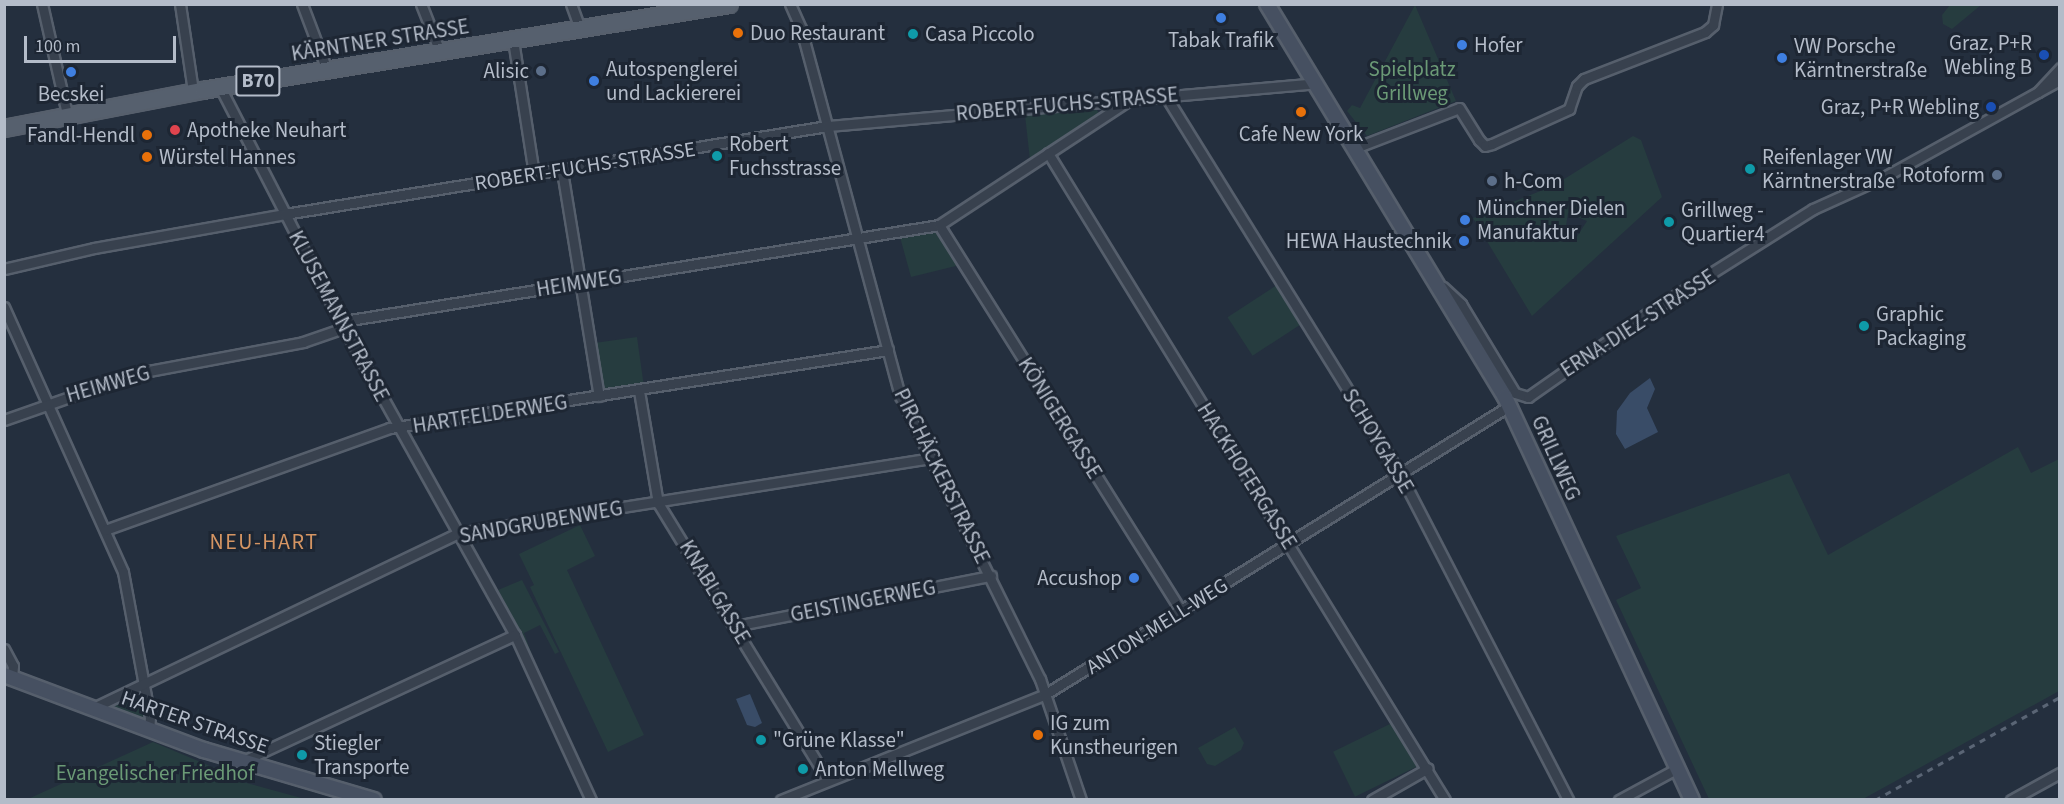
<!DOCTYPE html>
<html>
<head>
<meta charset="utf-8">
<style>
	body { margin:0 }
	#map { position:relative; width:2064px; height:804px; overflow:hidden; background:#242f3e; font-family:"Source Sans 3",sans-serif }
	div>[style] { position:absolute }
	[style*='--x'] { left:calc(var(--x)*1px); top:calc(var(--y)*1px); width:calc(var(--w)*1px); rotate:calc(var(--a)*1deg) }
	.green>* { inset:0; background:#263c3f; transform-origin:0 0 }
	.water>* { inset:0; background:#394c67 }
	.roads { filter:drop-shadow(2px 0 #565f6c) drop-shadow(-2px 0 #565f6c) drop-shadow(0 2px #565f6c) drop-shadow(0 -2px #565f6c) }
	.street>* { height:9px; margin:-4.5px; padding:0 4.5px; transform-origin:4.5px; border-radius:4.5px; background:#38414e }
	.secondary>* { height:14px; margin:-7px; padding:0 7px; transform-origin:7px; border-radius:7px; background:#465061 }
	.primary>* { height:15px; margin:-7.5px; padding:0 7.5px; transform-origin:7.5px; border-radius:7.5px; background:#56606e }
	.rail>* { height:3px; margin-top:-1.5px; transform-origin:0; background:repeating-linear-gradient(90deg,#5a6575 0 6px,transparent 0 12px) }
	.dots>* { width:16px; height:16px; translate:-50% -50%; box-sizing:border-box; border:3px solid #1d2633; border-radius:50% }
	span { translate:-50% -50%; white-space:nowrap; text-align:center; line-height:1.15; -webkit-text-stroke:6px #1d2633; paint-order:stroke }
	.shield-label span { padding:2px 4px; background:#1d2633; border:2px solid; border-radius:4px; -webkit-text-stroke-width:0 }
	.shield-label { font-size:20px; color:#b4bcc9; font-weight:700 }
	.poi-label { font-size:21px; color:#b4bcc9 }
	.left { translate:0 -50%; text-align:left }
	.right { translate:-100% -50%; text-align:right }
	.street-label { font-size:21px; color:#b4bcc9 }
	.park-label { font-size:21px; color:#6b9a76 }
	.neighbourhood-label { font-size:22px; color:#d59563; letter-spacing:1.5px }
	.frame { position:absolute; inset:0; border:6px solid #b4bcc9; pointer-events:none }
	.scale { position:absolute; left:24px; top:36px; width:152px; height:27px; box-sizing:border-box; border:3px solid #b4bcc9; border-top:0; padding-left:8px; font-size:18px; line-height:21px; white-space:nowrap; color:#b4bcc9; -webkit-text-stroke:4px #1d2633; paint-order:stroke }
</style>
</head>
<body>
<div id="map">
	<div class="green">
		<i style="clip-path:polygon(1415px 5px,1456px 101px,1367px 136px,1347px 111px,1352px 105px,1360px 108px)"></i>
		<i style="clip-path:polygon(1950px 5px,1950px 4px,1981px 5px,1952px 29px,1943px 24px,1942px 15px)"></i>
		<i style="clip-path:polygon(1097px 110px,1099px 114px,1030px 160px,1025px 115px)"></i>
		<i style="clip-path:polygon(evenodd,1633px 136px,1641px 140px,1662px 197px,1532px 316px,1473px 218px,1553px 186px,1633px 136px,1568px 213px,1587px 221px,1574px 241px,1565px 232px,1568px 213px)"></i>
		<i style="clip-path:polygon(935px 232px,960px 265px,911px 277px,900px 237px)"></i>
		<i style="left:1277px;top:285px;width:46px;height:59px;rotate:57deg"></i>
		<i style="left:637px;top:337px;width:49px;height:43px;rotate:82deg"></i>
		<i style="clip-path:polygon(2018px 447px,2031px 473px,2059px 459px,2059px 691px,1863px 799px,1709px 799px,1616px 600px,1641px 588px,1616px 536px,1789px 473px,1828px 555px)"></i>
		<i style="clip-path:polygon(580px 525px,595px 556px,567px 570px,644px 735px,608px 752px,530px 587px,534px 585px,519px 554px)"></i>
		<i style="clip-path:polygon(522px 580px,559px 652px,555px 654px,540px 625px,524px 633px,532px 655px,498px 590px)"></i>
		<i style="clip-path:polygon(119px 697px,144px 700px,146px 716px,140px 719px,107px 706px)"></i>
		<i style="left:1396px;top:721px;width:50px;height:70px;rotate:64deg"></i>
		<i style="clip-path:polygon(1235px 727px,1244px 743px,1241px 750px,1215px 766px,1207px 764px,1198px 748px)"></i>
		<i style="clip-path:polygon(153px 742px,222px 771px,221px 776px,305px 799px,28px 799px)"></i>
	</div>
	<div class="water">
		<i style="clip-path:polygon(1650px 378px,1655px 389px,1647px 408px,1658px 432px,1625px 449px,1616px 434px,1617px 411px,1630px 393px)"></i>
		<i style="clip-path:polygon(750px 694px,762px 723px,755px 727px,747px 725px,736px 699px)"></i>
	</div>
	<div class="roads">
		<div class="street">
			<i style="--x:42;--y:4;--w:113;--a:77.2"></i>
			<i style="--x:180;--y:4;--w:88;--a:81.5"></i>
			<i style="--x:302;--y:4;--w:71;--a:69.3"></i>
			<i style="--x:421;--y:4;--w:52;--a:68.4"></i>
			<i style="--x:571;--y:4;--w:27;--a:70"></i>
			<i style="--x:790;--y:4;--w:27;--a:66"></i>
			<i style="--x:801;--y:29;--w:380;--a:74.9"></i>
			<i style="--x:900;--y:396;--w:316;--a:63.7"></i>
			<i style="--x:1040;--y:679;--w:128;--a:71.3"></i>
			<i style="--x:513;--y:40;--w:136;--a:81.1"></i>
			<i style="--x:220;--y:87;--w:271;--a:62.8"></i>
			<i style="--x:344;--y:328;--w:351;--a:60.9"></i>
			<i style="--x:515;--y:635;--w:182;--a:65.3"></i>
			<i style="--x:2038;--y:92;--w:33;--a:-47"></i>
			<i style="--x:1165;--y:95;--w:446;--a:58.2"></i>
			<i style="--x:1400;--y:474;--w:367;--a:62.7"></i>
			<i style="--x:1355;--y:148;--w:111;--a:-21"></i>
			<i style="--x:1459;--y:108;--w:38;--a:58"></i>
			<i style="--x:1479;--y:140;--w:8;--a:45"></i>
			<i style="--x:1485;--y:146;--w:7;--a:-16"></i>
			<i style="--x:1492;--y:144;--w:85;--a:-24.4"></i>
			<i style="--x:1569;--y:109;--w:24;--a:-71"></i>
			<i style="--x:1577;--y:86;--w:10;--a:-45"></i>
			<i style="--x:1584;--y:79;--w:130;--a:-21.2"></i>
			<i style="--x:1705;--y:32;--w:11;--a:-41"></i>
			<i style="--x:1713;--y:25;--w:21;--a:-79"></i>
			<i style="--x:1048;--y:153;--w:759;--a:58.47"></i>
			<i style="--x:562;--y:171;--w:228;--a:80.7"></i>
			<i style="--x:939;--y:225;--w:456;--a:57.9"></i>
			<i style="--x:4;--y:269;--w:92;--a:-13.1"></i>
			<i style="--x:94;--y:248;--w:194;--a:-10.1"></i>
			<i style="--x:285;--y:214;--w:549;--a:-9.22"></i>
			<i style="--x:827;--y:126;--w:489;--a:-5"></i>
			<i style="--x:1443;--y:287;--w:25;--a:43"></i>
			<i style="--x:1461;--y:304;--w:104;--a:58.8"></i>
			<i style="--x:1515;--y:393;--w:14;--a:17"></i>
			<i style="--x:1528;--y:397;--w:150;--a:-35"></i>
			<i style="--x:1651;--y:311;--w:191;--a:-32.2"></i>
			<i style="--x:1813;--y:209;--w:80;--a:-24.3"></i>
			<i style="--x:1886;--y:176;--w:199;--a:-28.9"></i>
			<i style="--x:4;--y:307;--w:290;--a:65.8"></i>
			<i style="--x:123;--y:572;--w:147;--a:79.5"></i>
			<i style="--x:150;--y:717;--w:13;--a:94"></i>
			<i style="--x:639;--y:391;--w:114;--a:80.4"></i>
			<i style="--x:658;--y:503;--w:325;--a:58.5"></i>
			<i style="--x:4;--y:420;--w:142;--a:-19.3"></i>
			<i style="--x:138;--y:373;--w:168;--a:-10.6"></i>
			<i style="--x:303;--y:342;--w:43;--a:-18.9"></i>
			<i style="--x:344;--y:328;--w:10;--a:-53"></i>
			<i style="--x:350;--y:320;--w:597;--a:-9.16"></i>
			<i style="--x:939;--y:225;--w:230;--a:-33.3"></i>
			<i style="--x:105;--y:530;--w:303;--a:-19.7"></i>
			<i style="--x:390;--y:428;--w:504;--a:-8.9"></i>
			<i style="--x:735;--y:626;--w:261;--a:-11.1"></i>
			<i style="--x:4;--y:649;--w:19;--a:62"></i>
			<i style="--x:13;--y:666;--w:12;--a:95"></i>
			<i style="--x:91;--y:709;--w:407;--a:-25.6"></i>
			<i style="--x:458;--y:533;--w:479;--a:-9"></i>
			<i style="--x:243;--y:761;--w:300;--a:-24.9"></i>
			<i style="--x:781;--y:800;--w:283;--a:-21.8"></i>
			<i style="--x:1044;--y:695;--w:547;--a:-31.86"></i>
			<i style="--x:1372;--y:800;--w:64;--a:-29.7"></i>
			<i style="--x:1619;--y:800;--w:65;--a:-28.5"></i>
			<i style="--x:2011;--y:800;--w:56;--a:-28.9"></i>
		</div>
		<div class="secondary">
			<i style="--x:1267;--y:4;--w:459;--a:58.8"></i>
			<i style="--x:1505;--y:397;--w:444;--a:65.1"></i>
			<i style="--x:4;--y:675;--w:214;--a:20.6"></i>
			<i style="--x:204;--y:750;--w:177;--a:16.4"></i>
		</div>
		<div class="primary">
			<i style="--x:4;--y:128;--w:202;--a:-10.9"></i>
			<i style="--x:202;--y:90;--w:534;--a:-9.27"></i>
		</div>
	</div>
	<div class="rail">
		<i style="--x:1875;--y:800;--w:212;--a:-29.1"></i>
	</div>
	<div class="dots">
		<i style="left:1221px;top:18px;background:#3f7fe0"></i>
		<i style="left:738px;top:33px;background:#e8710a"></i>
		<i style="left:913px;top:34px;background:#0f9aa8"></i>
		<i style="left:1462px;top:45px;background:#3f7fe0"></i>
		<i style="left:2044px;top:55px;background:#1a4fb4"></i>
		<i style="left:1782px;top:58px;background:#3f7fe0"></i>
		<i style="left:541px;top:71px;background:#5c6f8a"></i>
		<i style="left:71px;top:72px;background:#3f7fe0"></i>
		<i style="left:594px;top:81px;background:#3f7fe0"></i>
		<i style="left:1991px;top:107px;background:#1a4fb4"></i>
		<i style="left:1301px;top:112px;background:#e8710a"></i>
		<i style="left:175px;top:130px;background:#e0444e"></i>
		<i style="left:147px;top:135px;background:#e8710a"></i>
		<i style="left:717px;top:156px;background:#0f9aa8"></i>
		<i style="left:147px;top:157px;background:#e8710a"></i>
		<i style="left:1750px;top:169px;background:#0f9aa8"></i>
		<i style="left:1997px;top:175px;background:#5c6f8a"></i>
		<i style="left:1492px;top:181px;background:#5c6f8a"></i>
		<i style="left:1465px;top:220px;background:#3f7fe0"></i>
		<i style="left:1669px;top:222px;background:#0f9aa8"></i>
		<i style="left:1464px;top:241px;background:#3f7fe0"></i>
		<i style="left:1864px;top:326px;background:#0f9aa8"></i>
		<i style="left:1134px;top:578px;background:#3f7fe0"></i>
		<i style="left:1038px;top:735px;background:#e8710a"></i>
		<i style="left:761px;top:740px;background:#0f9aa8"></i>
		<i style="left:302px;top:755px;background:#0f9aa8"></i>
		<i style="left:803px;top:769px;background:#0f9aa8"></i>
	</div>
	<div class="shield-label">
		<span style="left:258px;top:81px">B70</span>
	</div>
	<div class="poi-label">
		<span class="left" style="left:750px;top:33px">Duo Restaurant</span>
		<span class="left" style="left:925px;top:34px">Casa Piccolo</span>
		<span style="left:1221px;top:40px">Tabak Trafik</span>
		<span class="right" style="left:2032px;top:55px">Graz, P+R<br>Webling B</span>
		<span class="left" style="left:1474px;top:45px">Hofer</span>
		<span class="left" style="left:1794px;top:58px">VW Porsche<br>Kärntnerstraße</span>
		<span class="left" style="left:606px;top:81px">Autospenglerei<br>und Lackiererei</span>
		<span class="right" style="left:529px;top:71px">Alisic</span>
		<span style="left:71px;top:94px">Becskei</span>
		<span class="right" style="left:1979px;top:107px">Graz, P+R Webling</span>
		<span class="left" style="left:187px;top:130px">Apotheke Neuhart</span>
		<span style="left:1301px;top:134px">Cafe New York</span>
		<span class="right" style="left:135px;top:135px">Fandl-Hendl</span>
		<span class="left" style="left:729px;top:156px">Robert<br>Fuchsstrasse</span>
		<span class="left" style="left:159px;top:157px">Würstel Hannes</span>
		<span class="left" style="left:1762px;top:169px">Reifenlager VW<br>Kärntnerstraße</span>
		<span class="right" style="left:1985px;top:175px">Rotoform</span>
		<span class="left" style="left:1504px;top:181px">h-Com</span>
		<span class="left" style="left:1477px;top:220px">Münchner Dielen<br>Manufaktur</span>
		<span class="left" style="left:1681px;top:222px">Grillweg -<br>Quartier4</span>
		<span class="right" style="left:1452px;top:241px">HEWA Haustechnik</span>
		<span class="left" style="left:1876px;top:326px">Graphic<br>Packaging</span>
		<span class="right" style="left:1122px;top:578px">Accushop</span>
		<span class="left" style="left:1050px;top:735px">IG zum<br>Kunstheurigen</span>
		<span class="left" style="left:773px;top:740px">"Grüne Klasse"</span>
		<span class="left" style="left:314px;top:755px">Stiegler<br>Transporte</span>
		<span class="left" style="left:815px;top:769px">Anton Mellweg</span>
	</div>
	<div class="street-label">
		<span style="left:380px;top:40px;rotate:-9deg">KÄRNTNER STRASSE</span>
		<span style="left:1067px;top:104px;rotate:-5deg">ROBERT-FUCHS-STRASSE</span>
		<span style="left:585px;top:166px;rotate:-9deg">ROBERT-FUCHS-STRASSE</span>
		<span style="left:579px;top:283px;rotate:-9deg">HEIMWEG</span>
		<span style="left:339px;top:316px;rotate:62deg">KLUSEMANNSTRASSE</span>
		<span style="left:1638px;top:323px;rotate:-33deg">ERNA-DIEZ-STRASSE</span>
		<span style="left:108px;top:384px;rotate:-16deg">HEIMWEG</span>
		<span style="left:490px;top:414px;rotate:-9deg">HARTFELDERWEG</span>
		<span style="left:1060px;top:418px;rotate:58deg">KÖNIGERGASSE</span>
		<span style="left:1378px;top:441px;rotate:59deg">SCHOYGASSE</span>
		<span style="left:1556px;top:458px;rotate:66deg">GRILLWEG</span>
		<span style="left:942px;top:476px;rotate:64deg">PIRCHÄCKERSTRASSE</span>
		<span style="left:1247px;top:476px;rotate:58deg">HACKHOFERGASSE</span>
		<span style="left:541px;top:522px;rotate:-10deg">SANDGRUBENWEG</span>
		<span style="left:715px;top:592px;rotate:59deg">KNABLGASSE</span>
		<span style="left:863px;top:601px;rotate:-11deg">GEISTINGERWEG</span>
		<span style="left:1157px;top:626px;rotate:-32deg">ANTON-MELL-WEG</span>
		<span style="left:195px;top:722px;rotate:19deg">HARTER STRASSE</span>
	</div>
	<div class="park-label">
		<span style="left:1412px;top:81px">Spielplatz<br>Grillweg</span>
		<span style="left:155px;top:773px">Evangelischer Friedhof</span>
	</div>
	<div class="neighbourhood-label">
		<span style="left:264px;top:543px">NEU-HART</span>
	</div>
	<div class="frame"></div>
	<div class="scale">100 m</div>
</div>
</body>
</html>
